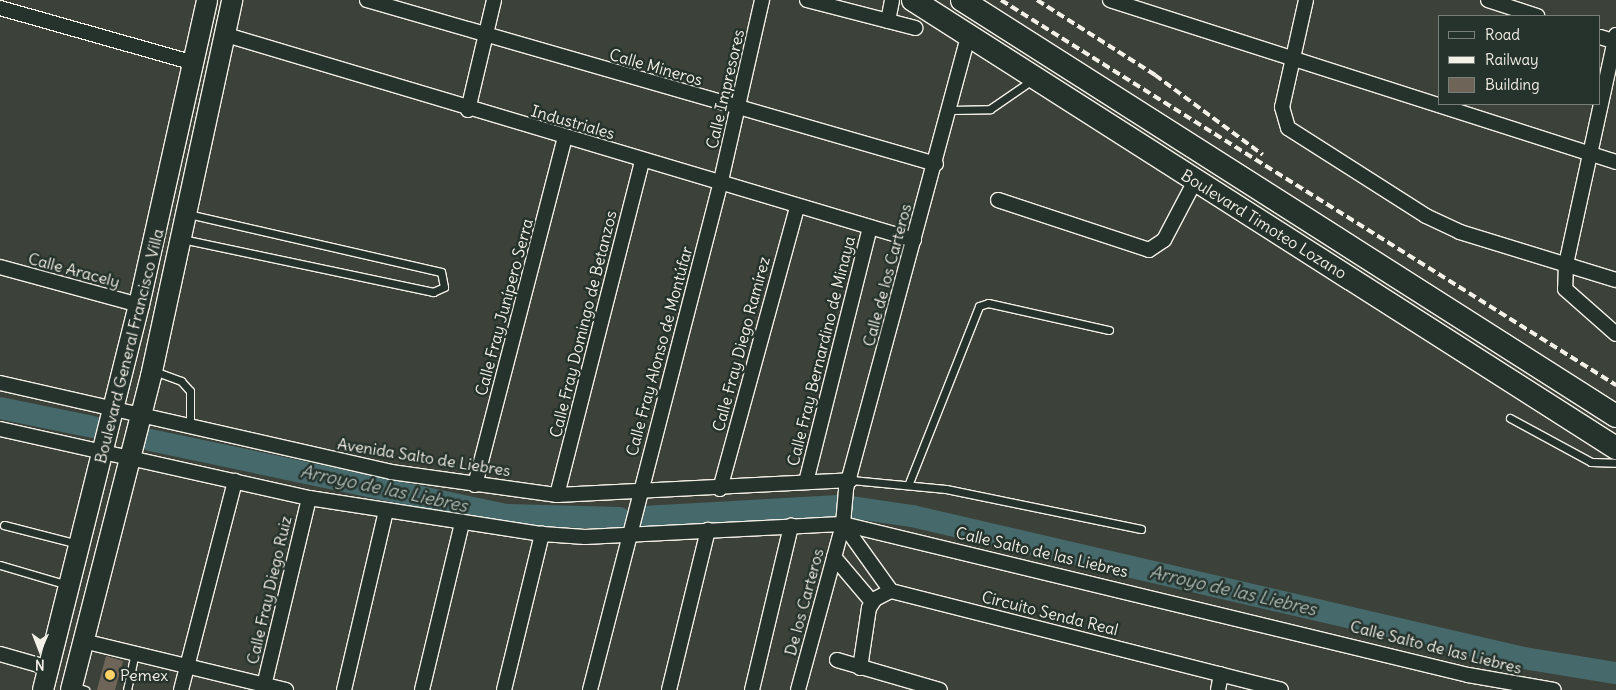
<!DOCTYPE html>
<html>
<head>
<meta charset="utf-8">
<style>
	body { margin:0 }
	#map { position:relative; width:1616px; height:690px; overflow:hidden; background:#3c423a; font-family:Delius,sans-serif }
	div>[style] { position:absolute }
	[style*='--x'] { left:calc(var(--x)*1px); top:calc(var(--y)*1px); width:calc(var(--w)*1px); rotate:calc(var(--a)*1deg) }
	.river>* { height:22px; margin:-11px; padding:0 11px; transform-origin:11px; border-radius:11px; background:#466a6b }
	.building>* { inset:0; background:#6e6458 }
	.roads { filter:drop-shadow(1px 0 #f4f1e8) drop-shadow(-1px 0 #f4f1e8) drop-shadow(0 1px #f4f1e8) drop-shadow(0 -1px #f4f1e8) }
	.lane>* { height:7px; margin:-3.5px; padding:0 3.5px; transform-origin:3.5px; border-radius:3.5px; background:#26332d }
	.street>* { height:14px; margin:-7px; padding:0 7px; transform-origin:7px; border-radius:7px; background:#26332d }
	.secondary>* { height:20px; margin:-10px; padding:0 10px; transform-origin:10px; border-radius:10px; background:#26332d }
	.primary>* { height:22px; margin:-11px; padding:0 11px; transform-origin:11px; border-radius:11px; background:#26332d }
	.rail>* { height:4px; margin-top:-2px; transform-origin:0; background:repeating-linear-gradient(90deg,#f4f1e8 0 8px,transparent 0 12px) }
	.dots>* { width:14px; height:14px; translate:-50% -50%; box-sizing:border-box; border:2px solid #26332d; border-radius:50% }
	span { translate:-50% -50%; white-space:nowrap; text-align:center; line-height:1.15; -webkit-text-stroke:5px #26332d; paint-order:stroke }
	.street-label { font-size:16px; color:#f4f1e8 }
	.poi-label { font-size:16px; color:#f4f1e8 }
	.left { translate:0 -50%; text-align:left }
	.water-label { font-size:18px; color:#aebbb6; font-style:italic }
	.legend { position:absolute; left:1438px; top:15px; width:162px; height:90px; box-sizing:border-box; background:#26332d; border:1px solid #787f78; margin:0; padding:6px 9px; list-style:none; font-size:15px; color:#f4f1e8 }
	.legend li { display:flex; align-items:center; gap:10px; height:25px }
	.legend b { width:25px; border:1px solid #787f78 }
	.north { position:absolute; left:15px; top:625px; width:50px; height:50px; -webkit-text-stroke:4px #26332d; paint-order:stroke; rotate:181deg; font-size:14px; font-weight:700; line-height:20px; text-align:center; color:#f4f1e8 }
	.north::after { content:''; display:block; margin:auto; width:18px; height:22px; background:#f4f1e8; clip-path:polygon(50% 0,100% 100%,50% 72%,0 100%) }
</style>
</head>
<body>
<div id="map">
	<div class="river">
		<i style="--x:0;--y:408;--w:95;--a:11.5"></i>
		<i style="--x:150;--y:440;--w:364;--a:11.9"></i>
		<i style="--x:506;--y:515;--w:114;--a:1.5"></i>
		<i style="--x:850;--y:507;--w:63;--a:8.3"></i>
		<i style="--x:912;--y:516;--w:628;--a:13.06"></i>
		<i style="--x:1524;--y:658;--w:93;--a:9.3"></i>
		<i style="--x:643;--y:517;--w:196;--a:-3.2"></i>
	</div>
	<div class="building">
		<i style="clip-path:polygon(106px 656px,123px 661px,115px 690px,97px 690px)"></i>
	</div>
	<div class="roads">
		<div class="lane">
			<i style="--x:951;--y:110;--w:39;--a:-1"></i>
			<i style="--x:990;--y:109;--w:51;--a:-34.6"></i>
			<i style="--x:182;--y:239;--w:257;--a:11.9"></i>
			<i style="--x:433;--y:292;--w:12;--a:-24"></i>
			<i style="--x:444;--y:287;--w:15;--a:-101"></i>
			<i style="--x:441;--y:272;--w:260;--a:-167.1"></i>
			<i style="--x:154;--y:371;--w:29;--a:20"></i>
			<i style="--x:181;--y:381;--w:13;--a:48"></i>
			<i style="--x:190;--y:391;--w:34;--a:90"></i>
			<i style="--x:1510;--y:418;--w:92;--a:28.5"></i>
			<i style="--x:1591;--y:462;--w:25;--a:2"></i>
			<i style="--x:851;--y:480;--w:95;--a:5.4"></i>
			<i style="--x:946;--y:489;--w:199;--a:11.6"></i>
			<i style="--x:909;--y:483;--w:190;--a:-68.4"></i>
			<i style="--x:979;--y:306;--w:9;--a:-18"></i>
			<i style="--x:988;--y:303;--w:124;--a:12.6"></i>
			<i style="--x:4;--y:525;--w:76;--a:14.4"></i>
			<i style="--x:0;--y:565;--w:71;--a:16.4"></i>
			<i style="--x:73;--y:686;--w:13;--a:18"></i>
			<i style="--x:127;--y:690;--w:38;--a:-78"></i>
		</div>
		<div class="street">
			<i style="--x:367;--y:0;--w:592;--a:16.08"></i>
			<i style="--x:807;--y:0;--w:112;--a:14.5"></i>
			<i style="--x:1110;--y:0;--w:531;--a:17.75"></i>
			<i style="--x:1306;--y:0;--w:110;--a:102.6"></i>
			<i style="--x:1282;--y:107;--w:22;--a:74"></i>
			<i style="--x:1288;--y:128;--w:164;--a:32.5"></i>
			<i style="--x:1426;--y:216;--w:38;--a:25"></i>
			<i style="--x:1460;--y:232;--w:163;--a:17.1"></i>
			<i style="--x:1488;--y:0;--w:52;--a:18.1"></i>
			<i style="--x:0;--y:8;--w:198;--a:15.8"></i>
			<i style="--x:888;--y:21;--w:21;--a:-79"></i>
			<i style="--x:223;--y:34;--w:721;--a:16.6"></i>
			<i style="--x:1616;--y:35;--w:234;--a:102.3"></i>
			<i style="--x:1566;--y:264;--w:25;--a:92"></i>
			<i style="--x:1565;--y:289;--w:68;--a:41.4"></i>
			<i style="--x:1600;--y:37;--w:17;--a:17"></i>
			<i style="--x:468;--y:110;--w:113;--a:-76.7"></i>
			<i style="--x:998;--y:200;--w:159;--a:18.3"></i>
			<i style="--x:1149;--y:250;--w:18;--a:-34"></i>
			<i style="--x:1164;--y:240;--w:67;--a:-62.3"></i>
			<i style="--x:0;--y:267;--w:144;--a:15.3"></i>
			<i style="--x:0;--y:383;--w:401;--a:12.8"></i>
			<i style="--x:391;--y:472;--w:168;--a:7.9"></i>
			<i style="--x:557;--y:495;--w:294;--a:-2.9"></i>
			<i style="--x:0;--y:429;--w:317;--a:12.6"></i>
			<i style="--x:309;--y:498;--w:236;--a:8.8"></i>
			<i style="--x:542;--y:534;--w:43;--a:4"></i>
			<i style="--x:585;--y:537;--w:258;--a:-2.9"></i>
			<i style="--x:843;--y:524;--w:643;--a:13.58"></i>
			<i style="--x:1468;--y:675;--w:87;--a:9.9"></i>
			<i style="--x:806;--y:482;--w:262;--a:-75.9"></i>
			<i style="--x:475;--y:485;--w:358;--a:-75.5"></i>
			<i style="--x:720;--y:489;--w:292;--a:-74.7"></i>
			<i style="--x:557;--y:495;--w:345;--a:-75.7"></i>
			<i style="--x:843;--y:524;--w:82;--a:54.4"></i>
			<i style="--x:891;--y:591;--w:402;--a:14.2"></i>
			<i style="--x:834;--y:557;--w:59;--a:49.8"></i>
			<i style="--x:83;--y:641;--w:209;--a:13.6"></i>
			<i style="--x:0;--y:654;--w:51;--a:15.9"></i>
			<i style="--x:837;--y:660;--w:107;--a:16.2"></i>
			<i style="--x:860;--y:668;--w:61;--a:-81.5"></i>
			<i style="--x:869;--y:608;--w:11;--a:-56"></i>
			<i style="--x:875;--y:599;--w:18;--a:-27"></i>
			<i style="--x:181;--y:690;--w:216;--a:-75.5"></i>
			<i style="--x:263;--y:690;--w:197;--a:-76.5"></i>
			<i style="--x:344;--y:690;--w:184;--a:-76.8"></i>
			<i style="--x:422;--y:690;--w:171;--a:-76.5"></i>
			<i style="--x:504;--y:690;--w:161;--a:-76.3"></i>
			<i style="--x:590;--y:690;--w:521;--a:-75.56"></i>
			<i style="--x:720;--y:185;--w:190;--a:-77.2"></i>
			<i style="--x:669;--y:690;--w:165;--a:-76.3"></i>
			<i style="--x:752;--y:690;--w:169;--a:-76.6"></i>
			<i style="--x:798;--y:690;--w:172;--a:-74.8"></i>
			<i style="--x:843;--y:524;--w:35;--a:-85"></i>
			<i style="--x:846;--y:489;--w:469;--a:-74.9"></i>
			<i style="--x:1218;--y:690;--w:16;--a:-79"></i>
		</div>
		<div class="secondary">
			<i style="--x:43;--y:690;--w:397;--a:-76"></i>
			<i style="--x:139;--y:305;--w:312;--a:-77.4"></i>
			<i style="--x:71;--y:690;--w:324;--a:-75.7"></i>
			<i style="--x:151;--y:376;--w:385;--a:-77.8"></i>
		</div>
		<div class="primary">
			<i style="--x:913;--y:0;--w:834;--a:32.51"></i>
			<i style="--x:962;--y:0;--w:775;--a:32.46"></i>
		</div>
	</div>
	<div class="rail">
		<i style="--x:1001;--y:0;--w:726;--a:32.05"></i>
		<i style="--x:1037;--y:0;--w:140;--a:32.4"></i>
		<i style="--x:1155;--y:75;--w:134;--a:36.5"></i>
	</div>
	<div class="dots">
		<i style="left:110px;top:675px;background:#ffd166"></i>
	</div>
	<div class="street-label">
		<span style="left:656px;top:67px;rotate:16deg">Calle Mineros</span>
		<span style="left:725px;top:89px;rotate:-77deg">Calle Impresores</span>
		<span style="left:573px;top:122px;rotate:16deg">Industriales</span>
		<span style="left:1264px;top:224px;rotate:32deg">Boulevard Timoteo Lozano</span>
		<span style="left:74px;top:270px;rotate:15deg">Calle Aracely</span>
		<span style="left:887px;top:275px;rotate:-75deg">Calle de los Carteros</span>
		<span style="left:504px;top:307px;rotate:-75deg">Calle Fray Junípero Serra</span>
		<span style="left:583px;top:324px;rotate:-76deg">Calle Fray Domingo de Betanzos</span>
		<span style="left:741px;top:344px;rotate:-75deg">Calle Fray Diego Ramírez</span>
		<span style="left:129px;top:346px;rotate:-76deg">Boulevard General Francisco Villa</span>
		<span style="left:659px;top:351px;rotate:-75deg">Calle Fray Alonso de Montúfar</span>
		<span style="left:821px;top:351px;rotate:-76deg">Calle Fray Bernardino de Minaya</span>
		<span style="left:424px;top:457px;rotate:9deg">Avenida Salto de Liebres</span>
		<span style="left:1042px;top:552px;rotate:13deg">Calle Salto de las Liebres</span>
		<span style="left:269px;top:590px;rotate:-77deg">Calle Fray Diego Ruiz</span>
		<span style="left:804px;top:602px;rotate:-75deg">De los Carteros</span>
		<span style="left:1050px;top:613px;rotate:14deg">Circuito Senda Real</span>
		<span style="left:1436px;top:647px;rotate:14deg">Calle Salto de las Liebres</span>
	</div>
	<div class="poi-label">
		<span class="left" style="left:120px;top:675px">Pemex</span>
	</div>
	<div class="water-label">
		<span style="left:384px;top:489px;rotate:12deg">Arroyo de las Liebres</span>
		<span style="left:1233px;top:591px;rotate:13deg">Arroyo de las Liebres</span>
	</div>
	<ul class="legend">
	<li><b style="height:6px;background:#26332d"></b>Road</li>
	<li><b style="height:6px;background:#f4f1e8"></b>Railway</li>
	<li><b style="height:14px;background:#6e6458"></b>Building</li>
	</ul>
	<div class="north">N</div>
</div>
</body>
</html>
